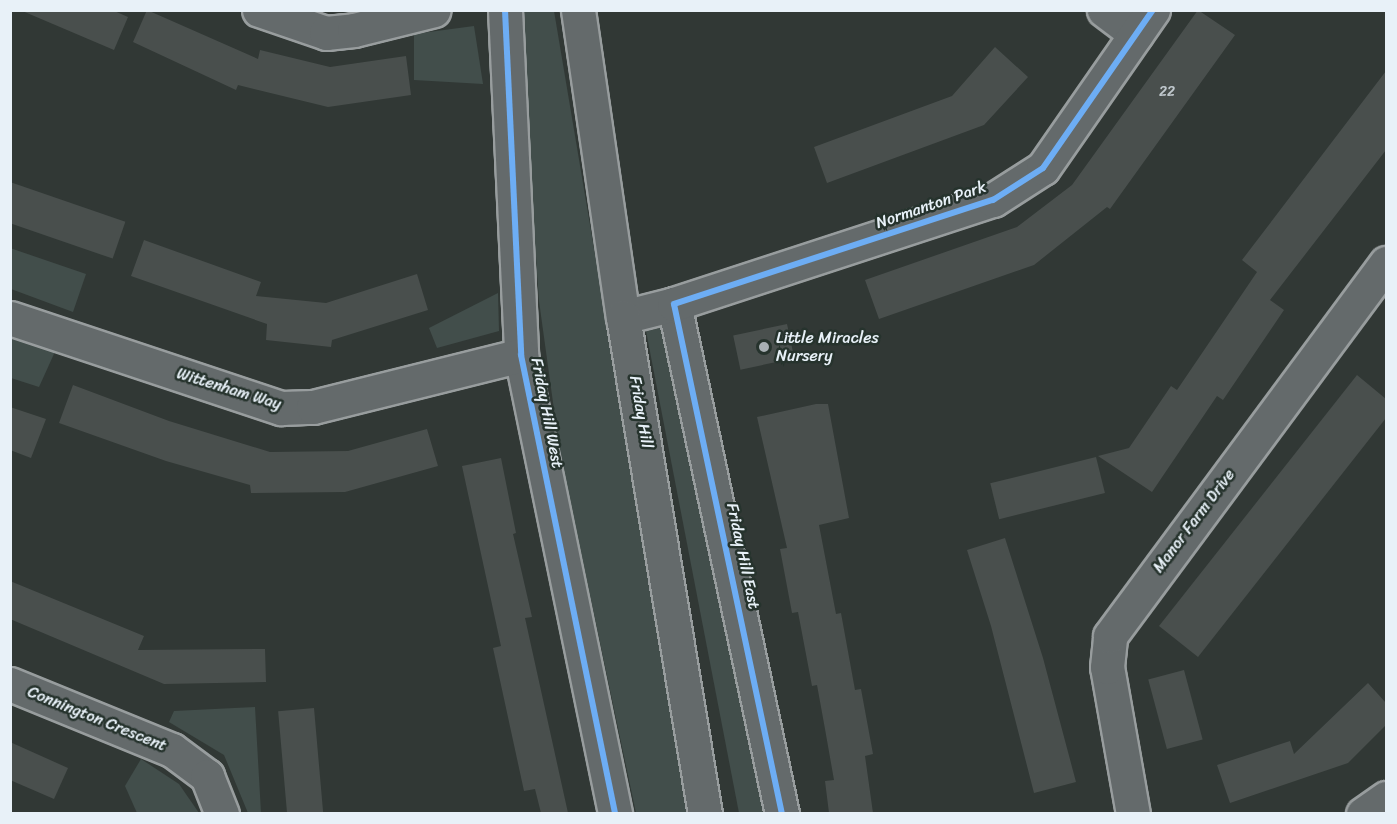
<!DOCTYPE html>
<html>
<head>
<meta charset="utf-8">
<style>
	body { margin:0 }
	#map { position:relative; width:1397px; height:824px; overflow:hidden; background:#313835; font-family:Sriracha,sans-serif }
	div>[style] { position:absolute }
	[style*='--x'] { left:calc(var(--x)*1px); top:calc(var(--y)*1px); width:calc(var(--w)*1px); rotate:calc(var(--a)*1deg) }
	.green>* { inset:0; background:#424e4b }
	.building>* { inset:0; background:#494f4d; transform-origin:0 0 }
	.roads { filter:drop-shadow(2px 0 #989d9e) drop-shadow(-2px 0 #989d9e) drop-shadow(0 2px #989d9e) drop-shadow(0 -2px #989d9e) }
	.minor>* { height:33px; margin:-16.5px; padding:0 16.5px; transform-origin:16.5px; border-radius:16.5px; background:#646a6b }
	.secondary>* { height:33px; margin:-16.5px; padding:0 16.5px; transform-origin:16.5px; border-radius:16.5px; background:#646a6b }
	.cycleway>* { height:6px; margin:-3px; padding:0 3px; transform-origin:3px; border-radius:3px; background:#6dadf4 }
	.dots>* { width:16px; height:16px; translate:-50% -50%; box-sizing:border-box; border:3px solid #26332d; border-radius:50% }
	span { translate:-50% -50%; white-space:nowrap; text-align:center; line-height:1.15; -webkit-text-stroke:5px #26332d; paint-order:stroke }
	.number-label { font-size:14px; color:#c0c8cd }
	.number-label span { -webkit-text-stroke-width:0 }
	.street-label { font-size:16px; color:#e8f1f8 }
	.poi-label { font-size:16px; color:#e8f1f8 }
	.left { translate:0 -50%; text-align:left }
	.frame { position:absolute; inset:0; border:12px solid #e8f1f8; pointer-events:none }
</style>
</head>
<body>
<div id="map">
	<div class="green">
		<i style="clip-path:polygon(519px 11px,554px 11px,689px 813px,636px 813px,560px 453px,539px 301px)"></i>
		<i style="clip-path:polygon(474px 26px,483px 84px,414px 80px,414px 34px)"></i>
		<i style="clip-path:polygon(10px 248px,86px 274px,73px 312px,11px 289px)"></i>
		<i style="clip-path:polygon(498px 293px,499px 331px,437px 348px,429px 328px)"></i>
		<i style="clip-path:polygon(663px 327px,760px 782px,764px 813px,739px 813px,646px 331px)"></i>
		<i style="clip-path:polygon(10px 329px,58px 345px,39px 387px,11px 378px)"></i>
		<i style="clip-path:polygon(255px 707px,261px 813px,248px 813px,224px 755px,169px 722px,174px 711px)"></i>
		<i style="clip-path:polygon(141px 759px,179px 784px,199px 813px,137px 813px,125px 786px)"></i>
	</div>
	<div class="building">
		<i style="clip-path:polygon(20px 10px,112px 10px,128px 17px,114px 50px)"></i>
		<i style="clip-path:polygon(147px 10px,258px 59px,260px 50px,330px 67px,406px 56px,411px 95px,328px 107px,238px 85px,236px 90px,133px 42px)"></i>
		<i style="clip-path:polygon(1198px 10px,1235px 35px,1110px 209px,1107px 207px,1034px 265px,879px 319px,865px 280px,1017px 227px,1072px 185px)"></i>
		<i style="clip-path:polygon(995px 47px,1028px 77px,984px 125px,827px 183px,814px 147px,952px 96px)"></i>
		<i style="clip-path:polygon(1386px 71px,1386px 150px,1270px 300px,1284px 310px,1223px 400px,1217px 396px,1152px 492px,1098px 456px,1129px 448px,1171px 386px,1177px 390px,1257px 272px,1242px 260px)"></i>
		<i style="left:10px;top:182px;width:122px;height:39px;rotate:19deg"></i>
		<i style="clip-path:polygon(144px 240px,261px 282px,256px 296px,326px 303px,417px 274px,428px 310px,332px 340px,331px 347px,266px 340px,267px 324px,131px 276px)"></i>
		<i style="left:787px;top:324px;width:35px;height:55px;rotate:78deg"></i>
		<i style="clip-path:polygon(1357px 375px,1386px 399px,1386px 418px,1198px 657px,1159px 626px)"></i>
		<i style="clip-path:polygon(73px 385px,169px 421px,270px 452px,348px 451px,427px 429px,438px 466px,345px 492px,251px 493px,250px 485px,166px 461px,59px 423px)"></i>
		<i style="clip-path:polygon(816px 404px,828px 404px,849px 518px,819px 525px,836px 614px,841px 613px,855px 690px,861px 689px,873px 754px,865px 756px,873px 813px,829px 813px,825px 781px,834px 780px,825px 729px,817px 685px,812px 686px,798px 612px,792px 613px,780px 549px,787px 548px,757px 417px)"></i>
		<i style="clip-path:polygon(10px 407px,46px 419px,31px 458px,10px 450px)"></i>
		<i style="left:1096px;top:457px;width:37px;height:109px;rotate:76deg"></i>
		<i style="clip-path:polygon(501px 458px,516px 533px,513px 534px,532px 617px,525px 618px,568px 813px,541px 813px,535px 789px,524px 791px,493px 648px,501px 646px,462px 466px)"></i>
		<i style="clip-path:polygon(1005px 538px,1043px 658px,1076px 782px,1034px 793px,991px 626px,967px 550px)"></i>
		<i style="clip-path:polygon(10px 581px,144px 636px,138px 650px,265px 649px,266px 682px,164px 684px,10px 619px)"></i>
		<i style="left:1184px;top:670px;width:72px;height:37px;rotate:75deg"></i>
		<i style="clip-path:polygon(1368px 683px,1386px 703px,1386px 725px,1348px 763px,1230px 803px,1217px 765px,1290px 741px,1294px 754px)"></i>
		<i style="left:314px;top:708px;width:105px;height:36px;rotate:85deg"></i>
		<i style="clip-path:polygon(10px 742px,68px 768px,54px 799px,10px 780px)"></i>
	</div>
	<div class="roads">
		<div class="minor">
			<i style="--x:259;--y:10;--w:71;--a:18.9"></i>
			<i style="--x:326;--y:33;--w:28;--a:-6"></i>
			<i style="--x:354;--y:30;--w:82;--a:-14"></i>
			<i style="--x:505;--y:10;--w:345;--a:87.3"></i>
			<i style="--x:521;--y:355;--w:469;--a:78.4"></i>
			<i style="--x:1104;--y:10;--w:40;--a:37"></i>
			<i style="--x:674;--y:304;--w:521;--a:78.04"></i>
			<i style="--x:623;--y:317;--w:53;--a:-14.3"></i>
			<i style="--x:674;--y:304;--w:336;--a:-18.1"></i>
			<i style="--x:993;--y:200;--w:59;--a:-32.6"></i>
			<i style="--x:1043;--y:168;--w:193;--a:-55.2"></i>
			<i style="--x:10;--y:318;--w:286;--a:18.4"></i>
			<i style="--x:281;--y:408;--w:32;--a:-2"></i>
			<i style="--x:313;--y:407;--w:214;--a:-14"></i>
			<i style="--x:10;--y:684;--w:175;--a:22.2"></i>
			<i style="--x:172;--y:750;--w:44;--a:36.6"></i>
			<i style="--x:207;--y:776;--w:41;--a:68.5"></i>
			<i style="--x:1133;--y:814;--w:149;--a:-100"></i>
			<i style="--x:1107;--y:667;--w:31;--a:-84"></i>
			<i style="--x:1110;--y:636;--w:464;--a:-53.5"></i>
			<i style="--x:1363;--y:814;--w:28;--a:-35"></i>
		</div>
		<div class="secondary">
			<i style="--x:578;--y:10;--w:310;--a:81.7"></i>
			<i style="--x:623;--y:317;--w:504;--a:80.63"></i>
		</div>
	</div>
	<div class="cycleway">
		<i style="--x:505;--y:10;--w:345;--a:87.3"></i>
		<i style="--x:521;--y:355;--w:469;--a:78.4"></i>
		<i style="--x:782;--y:814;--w:521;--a:-101.96"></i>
		<i style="--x:674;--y:304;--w:336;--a:-18.1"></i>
		<i style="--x:993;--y:200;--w:59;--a:-32.6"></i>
		<i style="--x:1043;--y:168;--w:193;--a:-55.2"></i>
	</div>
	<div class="dots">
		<i style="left:764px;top:347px;background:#a8b0b4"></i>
	</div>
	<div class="number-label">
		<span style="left:1167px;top:92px">22</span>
	</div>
	<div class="street-label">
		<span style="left:931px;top:205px;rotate:-19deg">Normanton Park</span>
		<span style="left:229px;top:389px;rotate:17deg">Wittenham Way</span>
		<span style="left:641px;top:412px;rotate:80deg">Friday Hill</span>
		<span style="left:547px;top:413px;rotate:79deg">Friday Hill West</span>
		<span style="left:1194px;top:521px;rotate:-53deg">Manor Farm Drive</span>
		<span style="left:743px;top:556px;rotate:78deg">Friday Hill East</span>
		<span style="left:97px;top:719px;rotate:22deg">Connington Crescent</span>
	</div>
	<div class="poi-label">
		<span class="left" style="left:776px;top:347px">Little Miracles<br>Nursery</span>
	</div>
	<div class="frame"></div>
</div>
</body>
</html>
